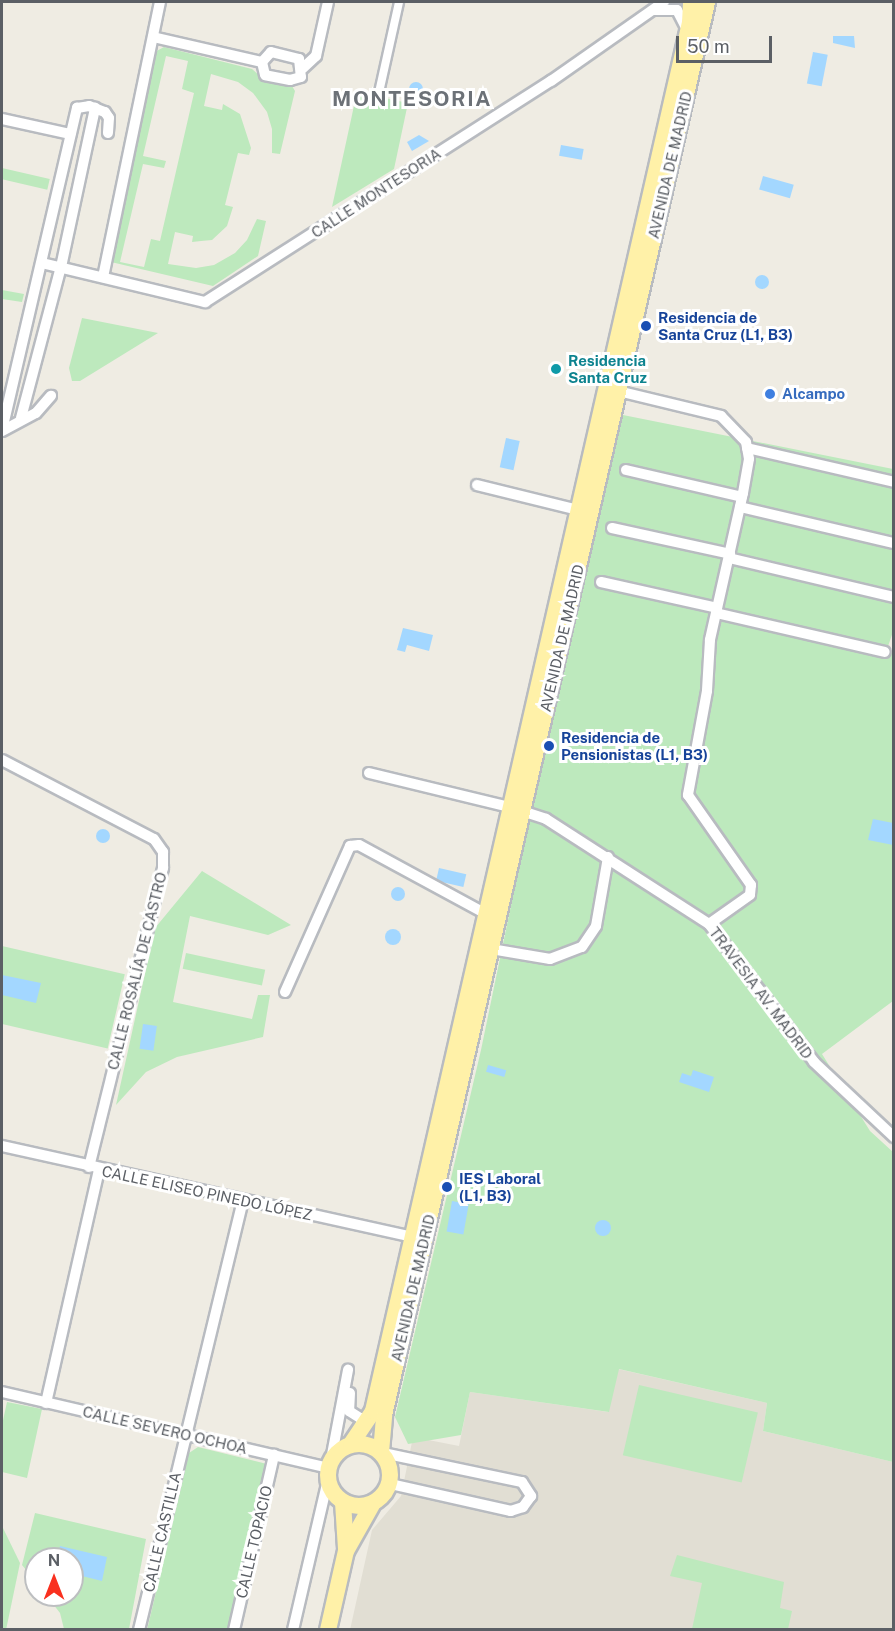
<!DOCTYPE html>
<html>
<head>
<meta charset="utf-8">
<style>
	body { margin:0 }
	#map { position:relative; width:895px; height:1631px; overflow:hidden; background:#efece3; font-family:"Public Sans",sans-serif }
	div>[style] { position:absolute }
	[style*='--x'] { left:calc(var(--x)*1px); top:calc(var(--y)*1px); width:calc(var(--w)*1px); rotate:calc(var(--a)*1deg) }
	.education>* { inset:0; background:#e1ded3 }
	.green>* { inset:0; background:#bde9bd; transform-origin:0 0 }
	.water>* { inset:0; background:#a3d7ff; transform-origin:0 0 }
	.round { border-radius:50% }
	.roads { filter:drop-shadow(2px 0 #b8bbc0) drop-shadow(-2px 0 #b8bbc0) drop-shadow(0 2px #b8bbc0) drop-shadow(0 -2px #b8bbc0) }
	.pedestrian>* { height:8px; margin:-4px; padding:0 4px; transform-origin:4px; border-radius:4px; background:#fff }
	.minor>* { height:10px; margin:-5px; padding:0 5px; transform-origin:5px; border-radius:5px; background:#fff }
	.primary>* { height:16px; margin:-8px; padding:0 8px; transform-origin:8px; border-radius:8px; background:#fff1a8 }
	.primary>.ring { margin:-8px; padding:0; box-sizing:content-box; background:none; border:16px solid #fff1a8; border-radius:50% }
	.dots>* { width:16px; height:16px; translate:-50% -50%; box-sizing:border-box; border:3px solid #fff; border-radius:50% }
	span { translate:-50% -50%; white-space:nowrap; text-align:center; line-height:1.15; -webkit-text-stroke:6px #fff; paint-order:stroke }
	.street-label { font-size:15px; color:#5b5f65 }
	.transit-label { font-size:15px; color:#164399; font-weight:700 }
	.left { translate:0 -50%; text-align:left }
	.culture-label { font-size:15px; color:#0d838f; font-weight:700 }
	.shop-label { font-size:15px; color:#366cbe; font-weight:700 }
	.district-label { font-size:21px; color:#6c7177; font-weight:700; letter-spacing:1.5px }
	.frame { position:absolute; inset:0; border:3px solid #5b5f65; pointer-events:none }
	.north { position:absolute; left:24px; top:1547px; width:60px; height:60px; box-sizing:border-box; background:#fff; border:2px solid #bdbfc1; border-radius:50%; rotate:0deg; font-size:16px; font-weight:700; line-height:24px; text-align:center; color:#5b5f65 }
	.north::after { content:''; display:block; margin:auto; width:21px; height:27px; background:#f9301f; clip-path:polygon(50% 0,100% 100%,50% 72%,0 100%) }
	.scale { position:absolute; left:676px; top:36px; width:96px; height:27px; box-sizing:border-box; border:3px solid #5b5f65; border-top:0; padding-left:8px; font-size:18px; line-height:21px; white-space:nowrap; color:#5b5f65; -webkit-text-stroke:4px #fff; paint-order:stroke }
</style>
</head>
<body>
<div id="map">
	<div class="education">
		<i style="clip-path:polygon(618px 1369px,767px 1403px,763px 1431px,893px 1462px,893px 1629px,350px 1630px,372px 1530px,401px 1496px,413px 1437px,459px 1446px,470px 1392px,608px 1412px)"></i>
	</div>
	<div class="green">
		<i style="clip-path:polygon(evenodd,164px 47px,252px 69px,261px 77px,292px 86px,295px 91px,280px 154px,272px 153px,272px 129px,267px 112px,253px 93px,238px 82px,211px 74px,204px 106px,222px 110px,223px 104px,240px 114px,251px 148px,249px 155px,238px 153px,225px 205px,233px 207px,227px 226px,212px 240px,201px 241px,192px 242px,193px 236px,175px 232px,168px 264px,196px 268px,214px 265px,235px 253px,247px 240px,257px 219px,266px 221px,258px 256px,213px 286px,111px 262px,153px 53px,164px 47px,166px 56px,188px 61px,182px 89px,194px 93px,160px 241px,151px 239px,144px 267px,120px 262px,143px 164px,164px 168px,166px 161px,143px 156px,166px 56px)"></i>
		<i style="clip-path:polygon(357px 92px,408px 103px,394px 169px,332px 207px)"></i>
		<i style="left:2px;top:168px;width:49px;height:11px;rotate:13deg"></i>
		<i style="clip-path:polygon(2px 290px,24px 294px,22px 302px,2px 299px)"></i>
		<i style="clip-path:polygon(82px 318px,158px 333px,80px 381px,72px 381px,69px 368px)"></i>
		<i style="clip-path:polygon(613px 413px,893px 469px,894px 629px,886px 652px,894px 654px,893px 1001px,822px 1054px,870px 1131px,893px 1152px,893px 1462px,763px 1431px,767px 1403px,619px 1369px,609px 1412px,470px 1392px,461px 1435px,408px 1444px,395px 1417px,481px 1050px)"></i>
		<i style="clip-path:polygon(202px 871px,291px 925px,268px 935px,190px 916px,173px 1002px,252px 1019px,258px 995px,270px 995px,263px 1037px,177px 1057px,146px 1072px,116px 1105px,155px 928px)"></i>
		<i style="left:2px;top:946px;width:126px;height:76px;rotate:13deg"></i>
		<i style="left:186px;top:953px;width:81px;height:16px;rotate:12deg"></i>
		<i style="left:639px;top:1385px;width:122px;height:72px;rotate:13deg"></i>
		<i style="clip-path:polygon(7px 1402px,42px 1409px,27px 1478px,2px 1472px,2px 1425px)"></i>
		<i style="clip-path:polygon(198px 1447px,267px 1464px,228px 1629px,147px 1630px,189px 1453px)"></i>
		<i style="clip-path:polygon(35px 1513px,146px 1539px,129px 1629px,64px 1629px,60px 1613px,46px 1595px,72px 1595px,72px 1559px,36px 1559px,36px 1582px,22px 1565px)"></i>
		<i style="clip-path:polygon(2px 1526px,20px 1563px,6px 1630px,2px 1629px)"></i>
		<i style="clip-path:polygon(677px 1555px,784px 1582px,780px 1608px,792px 1611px,788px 1629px,692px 1629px,702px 1583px,670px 1576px)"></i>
	</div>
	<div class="water">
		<i style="clip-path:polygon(833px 36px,854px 36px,855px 48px,833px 43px)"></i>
		<i style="left:813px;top:52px;width:15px;height:32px;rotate:11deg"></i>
		<i class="round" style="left:409px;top:82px;width:14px;height:14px"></i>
		<i style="clip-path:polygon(419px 135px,429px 141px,412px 151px,407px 142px)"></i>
		<i style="left:561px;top:145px;width:23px;height:11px;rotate:10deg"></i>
		<i style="left:763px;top:176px;width:32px;height:14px;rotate:16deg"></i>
		<i class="round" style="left:755px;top:275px;width:14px;height:14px"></i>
		<i style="left:506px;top:438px;width:14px;height:30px;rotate:12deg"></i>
		<i style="clip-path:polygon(403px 628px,433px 635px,429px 651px,407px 645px,405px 652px,397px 650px)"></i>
		<i style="clip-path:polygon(873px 819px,893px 823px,893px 845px,868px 840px)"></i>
		<i class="round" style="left:96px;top:829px;width:14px;height:14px"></i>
		<i style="left:439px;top:868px;width:28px;height:13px;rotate:13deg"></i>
		<i class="round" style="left:391px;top:887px;width:14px;height:14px"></i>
		<i class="round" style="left:385px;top:929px;width:16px;height:16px"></i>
		<i style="clip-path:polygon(2px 975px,41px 983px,36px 1003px,2px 995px)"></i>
		<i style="left:143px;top:1024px;width:14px;height:25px;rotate:8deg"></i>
		<i style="left:488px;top:1065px;width:19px;height:7px;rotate:16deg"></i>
		<i style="clip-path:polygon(693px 1070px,714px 1077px,709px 1092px,679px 1082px,682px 1073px,691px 1076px)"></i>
		<i style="left:452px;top:1201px;width:17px;height:31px;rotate:10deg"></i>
		<i class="round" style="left:595px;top:1220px;width:16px;height:16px"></i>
		<i style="clip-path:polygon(60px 1546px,107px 1557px,102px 1581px,82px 1576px,79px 1585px,72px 1583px,72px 1559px,57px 1559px)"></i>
	</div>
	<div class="roads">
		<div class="pedestrian">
			<i style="--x:378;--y:97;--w:97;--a:-77.5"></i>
		</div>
		<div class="minor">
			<i style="--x:654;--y:10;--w:23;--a:0"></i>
			<i style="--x:677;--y:10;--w:20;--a:63"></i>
			<i style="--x:153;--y:37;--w:112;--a:12.9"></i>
			<i style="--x:271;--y:52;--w:29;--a:14"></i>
			<i style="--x:299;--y:59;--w:18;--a:84"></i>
			<i style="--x:301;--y:77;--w:11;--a:165"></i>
			<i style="--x:290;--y:80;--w:25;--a:-169"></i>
			<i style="--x:265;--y:75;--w:13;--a:-103"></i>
			<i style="--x:262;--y:62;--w:13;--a:-48"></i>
			<i style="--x:303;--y:68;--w:18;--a:-43"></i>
			<i style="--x:316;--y:56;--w:55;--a:-77.5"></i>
			<i style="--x:2;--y:119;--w:70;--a:12.4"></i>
			<i style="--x:42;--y:263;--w:168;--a:13.5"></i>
			<i style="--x:205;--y:302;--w:411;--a:-32.6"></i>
			<i style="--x:551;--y:81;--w:138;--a:-35"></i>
			<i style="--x:103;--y:277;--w:281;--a:-78.3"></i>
			<i style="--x:618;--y:391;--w:106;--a:13.6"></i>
			<i style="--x:721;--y:416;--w:36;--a:46"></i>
			<i style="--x:746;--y:442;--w:17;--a:80"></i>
			<i style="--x:749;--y:459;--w:35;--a:100"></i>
			<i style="--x:743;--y:493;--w:151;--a:102.7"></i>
			<i style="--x:710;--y:640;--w:51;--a:93.4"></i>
			<i style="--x:707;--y:691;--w:106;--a:100.4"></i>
			<i style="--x:688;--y:795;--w:110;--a:55"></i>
			<i style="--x:751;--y:885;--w:10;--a:96"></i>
			<i style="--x:750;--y:895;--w:50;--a:144.7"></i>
			<i style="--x:21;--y:418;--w:156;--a:-75.2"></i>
			<i style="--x:61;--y:267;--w:163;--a:-77.9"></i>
			<i style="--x:2;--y:430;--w:331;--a:-76.9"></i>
			<i style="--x:77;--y:108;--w:12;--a:-9"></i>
			<i style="--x:89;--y:106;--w:17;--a:21"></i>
			<i style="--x:105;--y:112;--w:7;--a:56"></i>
			<i style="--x:109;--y:118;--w:15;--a:94"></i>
			<i style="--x:2;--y:431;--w:38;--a:-28"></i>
			<i style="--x:36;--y:413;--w:23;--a:-49"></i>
			<i style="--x:747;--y:448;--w:151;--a:13"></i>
			<i style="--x:626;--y:470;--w:119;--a:13.1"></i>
			<i style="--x:477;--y:485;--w:104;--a:13.9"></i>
			<i style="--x:740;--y:507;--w:158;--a:13.2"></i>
			<i style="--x:612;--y:528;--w:121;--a:12.4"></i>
			<i style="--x:729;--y:558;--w:170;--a:13.3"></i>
			<i style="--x:601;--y:582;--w:119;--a:12.6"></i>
			<i style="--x:716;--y:613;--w:173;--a:13"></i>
			<i style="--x:2;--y:760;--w:171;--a:27.5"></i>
			<i style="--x:154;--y:839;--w:16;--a:55"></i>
			<i style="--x:163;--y:852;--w:16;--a:90"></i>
			<i style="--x:163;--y:868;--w:308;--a:103.9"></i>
			<i style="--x:369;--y:773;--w:145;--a:13.6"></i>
			<i style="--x:522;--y:811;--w:25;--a:18"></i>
			<i style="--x:546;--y:819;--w:194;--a:32.8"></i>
			<i style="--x:709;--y:924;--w:173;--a:52.7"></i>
			<i style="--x:814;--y:1062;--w:110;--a:43.2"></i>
			<i style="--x:491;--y:949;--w:60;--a:9.6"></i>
			<i style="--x:550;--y:959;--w:34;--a:-21"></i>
			<i style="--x:582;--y:947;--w:25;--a:-56"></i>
			<i style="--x:596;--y:926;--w:70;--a:-80.1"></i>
			<i style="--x:285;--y:992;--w:160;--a:-66"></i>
			<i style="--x:350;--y:846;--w:9;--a:-6"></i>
			<i style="--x:359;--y:845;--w:145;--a:28.5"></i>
			<i style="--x:2;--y:1146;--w:420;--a:12.5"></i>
			<i style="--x:2;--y:1392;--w:335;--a:13.1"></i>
			<i style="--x:350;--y:1393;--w:18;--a:93"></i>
			<i style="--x:349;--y:1411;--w:13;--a:32"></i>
			<i style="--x:360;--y:1418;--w:9;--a:0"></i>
			<i style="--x:46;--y:1403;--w:240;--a:-77.2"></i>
			<i style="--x:383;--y:1453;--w:142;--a:11.8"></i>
			<i style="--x:522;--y:1482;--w:17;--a:57"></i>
			<i style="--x:531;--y:1496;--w:14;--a:126"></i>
			<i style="--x:523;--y:1507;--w:13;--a:162"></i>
			<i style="--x:511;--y:1511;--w:124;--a:-167.4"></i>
			<i style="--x:331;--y:1460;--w:92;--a:-79.3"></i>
			<i style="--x:139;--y:1630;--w:442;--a:-76.4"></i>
			<i style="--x:234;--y:1630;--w:180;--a:-77.1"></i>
			<i style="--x:293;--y:1630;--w:155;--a:-76.9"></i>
		</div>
		<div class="primary">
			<i class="ring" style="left:328px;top:1444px;width:46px;height:46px"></i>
			<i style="--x:351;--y:1444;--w:40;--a:-56"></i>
			<i style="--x:373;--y:1411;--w:1424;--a:-77.14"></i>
			<i style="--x:690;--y:23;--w:21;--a:-87"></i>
			<i style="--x:381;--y:1452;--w:37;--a:-85"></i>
			<i style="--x:384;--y:1415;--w:1449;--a:-77.12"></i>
			<i style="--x:343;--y:1502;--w:47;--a:86.3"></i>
			<i style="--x:328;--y:1630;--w:81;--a:-77.2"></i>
			<i style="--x:346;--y:1551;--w:55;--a:-60.6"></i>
		</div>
	</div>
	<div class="dots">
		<i style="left:646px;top:326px;background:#1a4fb4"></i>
		<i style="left:556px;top:369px;background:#0f9aa8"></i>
		<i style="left:770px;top:394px;background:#3f7fe0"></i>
		<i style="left:549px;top:746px;background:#1a4fb4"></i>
		<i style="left:447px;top:1187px;background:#1a4fb4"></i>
	</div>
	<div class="street-label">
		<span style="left:670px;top:165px;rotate:-77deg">AVENIDA DE MADRID</span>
		<span style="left:376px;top:193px;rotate:-33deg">CALLE MONTESORIA</span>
		<span style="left:562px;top:638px;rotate:-77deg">AVENIDA DE MADRID</span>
		<span style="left:137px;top:971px;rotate:-76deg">CALLE ROSALÍA DE CASTRO</span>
		<span style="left:761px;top:993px;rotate:53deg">TRAVESIA AV. MADRID</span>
		<span style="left:207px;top:1193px;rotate:12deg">CALLE ELISEO PINEDO LÓPEZ</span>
		<span style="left:413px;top:1288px;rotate:-77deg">AVENIDA DE MADRID</span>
		<span style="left:165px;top:1430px;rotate:13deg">CALLE SEVERO OCHOA</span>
		<span style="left:162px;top:1532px;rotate:-77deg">CALLE CASTILLA</span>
		<span style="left:254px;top:1542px;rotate:-77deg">CALLE TOPACIO</span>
	</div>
	<div class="transit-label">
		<span class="left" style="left:658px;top:326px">Residencia de<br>Santa Cruz (L1, B3)</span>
		<span class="left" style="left:561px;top:746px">Residencia de<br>Pensionistas (L1, B3)</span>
		<span class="left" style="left:459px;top:1187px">IES Laboral<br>(L1, B3)</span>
	</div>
	<div class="culture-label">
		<span class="left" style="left:568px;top:369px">Residencia<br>Santa Cruz</span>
	</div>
	<div class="shop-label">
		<span class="left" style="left:782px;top:394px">Alcampo</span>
	</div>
	<div class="district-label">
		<span style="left:412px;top:99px">MONTESORIA</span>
	</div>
	<div class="frame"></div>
	<div class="north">N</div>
	<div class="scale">50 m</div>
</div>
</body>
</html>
